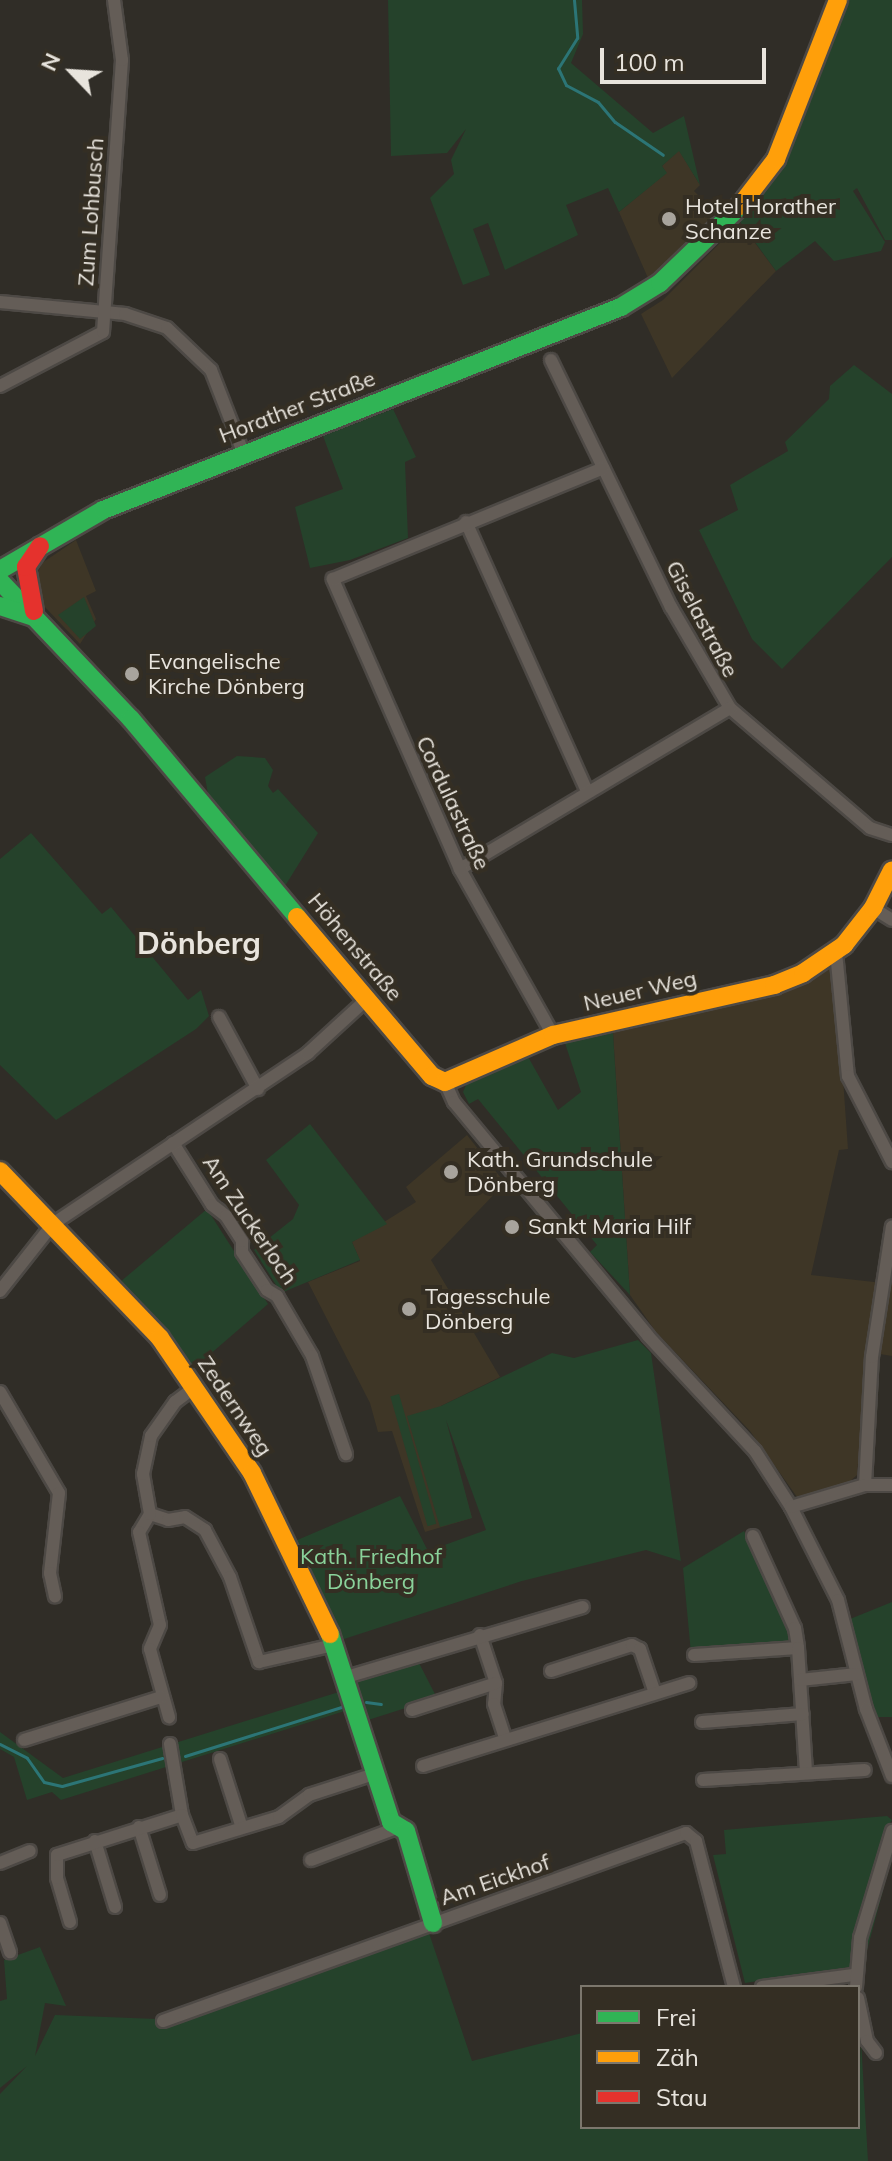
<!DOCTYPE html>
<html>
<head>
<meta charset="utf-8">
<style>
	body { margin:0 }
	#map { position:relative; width:892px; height:2161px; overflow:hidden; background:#302d27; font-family:Mulish,sans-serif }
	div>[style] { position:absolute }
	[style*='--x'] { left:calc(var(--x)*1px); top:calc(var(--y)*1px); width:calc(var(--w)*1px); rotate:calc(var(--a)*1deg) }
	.built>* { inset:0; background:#3e3626 }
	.green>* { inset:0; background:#25422b; transform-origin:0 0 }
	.stream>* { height:3px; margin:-1.5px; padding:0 1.5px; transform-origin:1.5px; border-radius:1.5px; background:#2c7576 }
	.roads { filter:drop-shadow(2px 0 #4d4945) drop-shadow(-2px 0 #4d4945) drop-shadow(0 2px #4d4945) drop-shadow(0 -2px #4d4945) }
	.street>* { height:12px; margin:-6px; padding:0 6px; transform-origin:6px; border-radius:6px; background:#645d57 }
	.fast>* { height:18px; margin:-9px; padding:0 9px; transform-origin:9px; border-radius:9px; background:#30b455 }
	.slow>* { height:18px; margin:-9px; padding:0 9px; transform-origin:9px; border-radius:9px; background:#ff9f0a }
	.jam>* { height:18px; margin:-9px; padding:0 9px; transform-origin:9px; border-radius:9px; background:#e5322d }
	.dots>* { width:22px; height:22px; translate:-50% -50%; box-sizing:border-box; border:4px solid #342e23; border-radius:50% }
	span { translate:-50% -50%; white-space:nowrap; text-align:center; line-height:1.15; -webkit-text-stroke:8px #342e23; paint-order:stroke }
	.poi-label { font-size:22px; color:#e8e4dd }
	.left { translate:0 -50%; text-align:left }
	.street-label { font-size:22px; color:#e8e4dd }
	.park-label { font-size:22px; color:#8ad29a }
	.district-label { font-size:30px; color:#e8e4dd; font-weight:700 }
	.legend { position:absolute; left:580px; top:1985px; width:280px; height:144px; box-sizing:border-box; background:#342e23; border:2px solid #7c776d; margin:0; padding:10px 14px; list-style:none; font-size:24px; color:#e8e4dd }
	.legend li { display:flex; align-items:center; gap:16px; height:40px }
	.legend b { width:40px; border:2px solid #7c776d }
	.north { position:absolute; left:32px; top:32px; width:80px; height:80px; -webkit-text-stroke:6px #342e23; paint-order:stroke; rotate:295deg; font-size:22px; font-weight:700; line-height:32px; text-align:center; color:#e8e4dd }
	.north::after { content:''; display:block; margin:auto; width:28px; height:36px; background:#e8e4dd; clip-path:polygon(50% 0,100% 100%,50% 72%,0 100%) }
	.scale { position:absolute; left:600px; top:48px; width:166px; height:36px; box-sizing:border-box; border:4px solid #e8e4dd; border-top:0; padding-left:10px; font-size:24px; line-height:28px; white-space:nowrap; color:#e8e4dd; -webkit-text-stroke:6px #342e23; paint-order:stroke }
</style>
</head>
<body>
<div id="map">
	<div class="built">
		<i style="clip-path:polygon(679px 150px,700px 185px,694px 191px,706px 203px,730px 206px,648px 278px,619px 212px,666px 173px,662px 166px)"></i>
		<i style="clip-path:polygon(740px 223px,776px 271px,672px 378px,641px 314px,663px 300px)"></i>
		<i style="clip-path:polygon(76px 540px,96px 591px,86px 596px,96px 619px,80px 644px,43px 605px,36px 577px,42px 563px)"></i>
		<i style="clip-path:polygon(835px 966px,848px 1149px,839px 1150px,811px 1275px,892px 1284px,892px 1356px,868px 1352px,857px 1475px,847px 1484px,797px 1497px,750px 1431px,656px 1332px,630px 1295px,613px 1033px,773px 996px)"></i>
		<i style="clip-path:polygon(467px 1135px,505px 1183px,431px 1260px,500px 1377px,441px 1406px,472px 1518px,425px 1532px,392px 1431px,378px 1432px,370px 1403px,308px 1282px,360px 1261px,352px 1242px,416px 1202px,406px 1187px)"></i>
	</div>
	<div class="green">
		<i style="clip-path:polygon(388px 0,582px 0,583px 34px,571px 63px,653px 133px,684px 116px,700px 185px,679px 151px,662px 166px,667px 173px,619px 212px,608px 188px,566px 205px,578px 235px,505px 270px,488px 223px,473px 229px,490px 275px,463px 285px,430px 198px,454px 174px,451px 160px,466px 129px,447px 153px,391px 156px)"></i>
		<i style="clip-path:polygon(842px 0,892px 0,892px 240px,885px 240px,857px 188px,853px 191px,885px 242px,881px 251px,834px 261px,815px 241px,776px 271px,738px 219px)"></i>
		<i style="clip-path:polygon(854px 365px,892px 394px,892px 557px,782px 669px,752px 639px,699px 530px,738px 510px,730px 485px,788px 451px,785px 442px,829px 399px,830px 386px)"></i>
		<i style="clip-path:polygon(393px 409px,416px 457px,405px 462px,408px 538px,350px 560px,310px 568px,295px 507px,343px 489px,323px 436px)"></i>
		<i style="clip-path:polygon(84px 597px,96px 626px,80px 639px,58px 615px)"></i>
		<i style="clip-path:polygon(237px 756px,265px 758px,273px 770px,268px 786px,273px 793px,278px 789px,318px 833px,285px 886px,208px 794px,205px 777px)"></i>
		<i style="clip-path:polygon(31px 833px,102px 914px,111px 907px,188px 1000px,201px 990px,209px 1016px,196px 1029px,56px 1120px,0 1065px,0 859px)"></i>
		<i style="clip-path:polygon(613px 1033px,615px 1065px,630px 1295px,590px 1252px,597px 1245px,478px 1099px,469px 1104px,463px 1092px,466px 1085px,527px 1055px,558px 1110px,581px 1092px,565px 1043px)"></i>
		<i style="clip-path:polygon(310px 1124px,387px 1224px,352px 1242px,360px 1260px,281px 1293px,254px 1250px,293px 1219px,299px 1205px,266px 1160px)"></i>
		<i style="clip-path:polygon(207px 1209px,268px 1304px,193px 1369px,120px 1282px)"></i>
		<i style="clip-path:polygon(638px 1340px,651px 1353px,681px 1561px,646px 1550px,522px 1581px,341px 1640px,295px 1541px,400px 1496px,428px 1551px,486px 1530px,446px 1420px,472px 1518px,440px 1527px,407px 1416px,441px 1406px,552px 1353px,574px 1358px)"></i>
		<i style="left:399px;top:1394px;width:135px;height:9px;rotate:74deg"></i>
		<i style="clip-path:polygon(744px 1531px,791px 1630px,792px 1645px,691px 1653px,683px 1568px)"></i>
		<i style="clip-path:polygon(892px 1602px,892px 1717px,876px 1717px,850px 1619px)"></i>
		<i style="clip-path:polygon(419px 1663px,437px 1698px,365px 1721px,352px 1682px)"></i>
		<i style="clip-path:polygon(342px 1691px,348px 1710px,61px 1800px,52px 1792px,27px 1800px,14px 1757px,0 1749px,0 1732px,63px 1778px)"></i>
		<i style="clip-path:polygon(887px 1816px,892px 1820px,886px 1829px,892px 1830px,892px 1857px,863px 1965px,745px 1983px,713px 1855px,726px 1854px,724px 1830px)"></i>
		<i style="clip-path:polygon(428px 1930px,472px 2061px,582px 2033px,582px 2127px,858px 2127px,861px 2040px,868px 2161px,0 2161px,0 2094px,27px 2066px,0 2088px,0 2001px,7px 1999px,4px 1960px,40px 1947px,66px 2006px,45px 2003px,35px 2056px,55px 2015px,157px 2019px,167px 2028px)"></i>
	</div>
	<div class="stream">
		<i style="--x:574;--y:0;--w:38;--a:85"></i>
		<i style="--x:577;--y:38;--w:36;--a:122"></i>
		<i style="--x:558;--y:68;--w:19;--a:65"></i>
		<i style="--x:566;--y:85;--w:36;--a:28"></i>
		<i style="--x:598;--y:102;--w:26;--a:50"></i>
		<i style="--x:615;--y:122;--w:58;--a:34.5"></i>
		<i style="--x:366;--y:1702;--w:15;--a:8"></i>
		<i style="--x:0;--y:1744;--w:30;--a:27"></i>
		<i style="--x:27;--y:1758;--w:29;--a:55"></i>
		<i style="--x:44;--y:1782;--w:18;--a:13"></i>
		<i style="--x:62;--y:1786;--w:104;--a:-15.6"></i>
		<i style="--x:185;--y:1756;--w:168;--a:-17.4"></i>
	</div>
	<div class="roads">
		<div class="street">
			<i style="--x:0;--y:302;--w:126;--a:5.5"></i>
			<i style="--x:125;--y:314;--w:44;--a:18.4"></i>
			<i style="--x:167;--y:328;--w:61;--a:43.7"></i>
			<i style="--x:211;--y:370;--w:88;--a:68.7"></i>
			<i style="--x:551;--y:360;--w:275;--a:64.1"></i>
			<i style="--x:671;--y:607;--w:117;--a:59.7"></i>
			<i style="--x:730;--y:708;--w:184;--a:40.6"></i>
			<i style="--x:870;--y:828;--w:23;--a:18"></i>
			<i style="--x:0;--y:386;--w:116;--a:-27.7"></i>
			<i style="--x:103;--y:332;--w:273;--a:-86"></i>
			<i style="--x:122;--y:60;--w:61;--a:-97.6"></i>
			<i style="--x:466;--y:522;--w:295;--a:65.8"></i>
			<i style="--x:460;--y:869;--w:314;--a:-30.8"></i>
			<i style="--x:873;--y:908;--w:22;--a:32"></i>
			<i style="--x:836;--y:952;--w:125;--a:84.5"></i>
			<i style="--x:848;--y:1076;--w:97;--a:62.9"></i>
			<i style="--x:219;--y:1017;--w:82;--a:61.6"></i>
			<i style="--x:553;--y:1035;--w:190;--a:-119.3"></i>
			<i style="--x:460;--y:869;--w:317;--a:-113.7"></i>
			<i style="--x:333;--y:579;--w:292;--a:-22.3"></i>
			<i style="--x:445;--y:1082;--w:22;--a:66"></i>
			<i style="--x:454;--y:1102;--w:304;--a:50.3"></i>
			<i style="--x:648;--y:1336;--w:157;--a:47.1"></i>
			<i style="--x:755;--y:1451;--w:67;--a:57.3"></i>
			<i style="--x:791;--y:1507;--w:104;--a:63.2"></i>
			<i style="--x:838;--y:1600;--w:113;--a:75.6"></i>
			<i style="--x:866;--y:1709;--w:72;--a:68.8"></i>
			<i style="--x:173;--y:1143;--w:73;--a:57.8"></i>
			<i style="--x:212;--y:1205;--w:18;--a:38"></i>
			<i style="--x:226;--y:1216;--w:30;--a:57"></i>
			<i style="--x:242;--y:1241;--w:11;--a:90"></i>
			<i style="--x:242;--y:1252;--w:45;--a:56.7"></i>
			<i style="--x:267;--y:1290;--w:12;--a:31"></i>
			<i style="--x:277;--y:1296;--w:69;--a:59.7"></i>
			<i style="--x:312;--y:1356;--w:104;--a:70.9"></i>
			<i style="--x:0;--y:1291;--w:85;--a:-51.7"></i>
			<i style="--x:53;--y:1224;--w:307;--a:-33.8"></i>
			<i style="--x:308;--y:1053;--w:80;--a:-42.5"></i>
			<i style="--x:0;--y:1392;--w:117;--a:59.7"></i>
			<i style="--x:59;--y:1493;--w:81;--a:96.4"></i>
			<i style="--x:50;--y:1573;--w:24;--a:78"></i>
			<i style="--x:865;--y:1485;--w:128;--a:-86.9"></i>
			<i style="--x:872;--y:1357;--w:132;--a:-81.3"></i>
			<i style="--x:791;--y:1507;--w:77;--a:-16.6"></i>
			<i style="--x:865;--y:1485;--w:27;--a:0"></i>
			<i style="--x:150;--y:1514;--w:19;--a:18"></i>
			<i style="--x:168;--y:1520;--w:17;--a:-10"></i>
			<i style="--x:185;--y:1517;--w:24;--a:33"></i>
			<i style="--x:205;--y:1530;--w:53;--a:62"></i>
			<i style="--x:230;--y:1577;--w:90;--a:71.2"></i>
			<i style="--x:259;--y:1662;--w:76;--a:-12.9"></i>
			<i style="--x:150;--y:1514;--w:21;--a:121"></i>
			<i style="--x:139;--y:1532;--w:95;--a:77.3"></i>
			<i style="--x:160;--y:1625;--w:26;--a:113"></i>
			<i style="--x:150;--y:1649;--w:71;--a:74.4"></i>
			<i style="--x:150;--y:1514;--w:41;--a:-99.9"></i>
			<i style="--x:143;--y:1474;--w:39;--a:-78"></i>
			<i style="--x:151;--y:1436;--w:42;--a:-54.8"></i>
			<i style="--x:175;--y:1402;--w:25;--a:-37"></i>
			<i style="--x:753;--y:1536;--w:101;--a:65.5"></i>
			<i style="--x:795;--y:1628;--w:20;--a:81"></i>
			<i style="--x:480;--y:1635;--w:51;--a:71.6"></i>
			<i style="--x:496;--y:1683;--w:21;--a:95"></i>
			<i style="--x:494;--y:1704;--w:36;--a:72"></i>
			<i style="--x:694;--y:1655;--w:104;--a:-3.9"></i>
			<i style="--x:798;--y:1648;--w:125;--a:86.3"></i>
			<i style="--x:551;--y:1671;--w:85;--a:-17.8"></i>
			<i style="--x:632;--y:1645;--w:9;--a:27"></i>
			<i style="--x:640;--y:1649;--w:46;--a:71.2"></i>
			<i style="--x:343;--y:1678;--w:250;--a:-16.5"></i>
			<i style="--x:800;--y:1680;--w:57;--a:-6"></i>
			<i style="--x:412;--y:1710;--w:88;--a:-17.8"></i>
			<i style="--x:702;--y:1722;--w:101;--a:-4.5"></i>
			<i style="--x:24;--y:1740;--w:144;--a:-17.4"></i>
			<i style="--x:170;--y:1744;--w:72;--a:80.4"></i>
			<i style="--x:220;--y:1759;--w:72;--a:72.3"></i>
			<i style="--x:423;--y:1766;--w:279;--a:-17.3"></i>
			<i style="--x:703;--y:1780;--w:162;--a:-3.5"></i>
			<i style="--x:139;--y:1827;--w:71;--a:72.8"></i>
			<i style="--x:95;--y:1841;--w:69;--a:73.1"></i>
			<i style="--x:311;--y:1860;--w:94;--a:-20.6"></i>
			<i style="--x:0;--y:1863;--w:32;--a:-22"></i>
			<i style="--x:70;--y:1922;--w:46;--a:-106.5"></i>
			<i style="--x:57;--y:1878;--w:23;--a:-90"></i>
			<i style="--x:57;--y:1855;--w:131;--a:-17.7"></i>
			<i style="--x:182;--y:1815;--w:30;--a:69"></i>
			<i style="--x:193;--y:1843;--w:90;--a:-16.8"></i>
			<i style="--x:279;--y:1817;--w:37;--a:-36"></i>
			<i style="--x:309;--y:1795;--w:68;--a:-17.9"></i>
			<i style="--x:0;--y:1923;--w:31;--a:71"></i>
			<i style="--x:762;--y:1987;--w:92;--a:-7.5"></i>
			<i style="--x:856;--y:1987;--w:49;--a:-85.3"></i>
			<i style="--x:860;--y:1938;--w:112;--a:-73.3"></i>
			<i style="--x:858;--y:1998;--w:44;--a:78.2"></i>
			<i style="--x:867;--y:2041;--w:15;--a:53"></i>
			<i style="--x:163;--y:2021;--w:556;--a:-19.77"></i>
			<i style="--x:686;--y:1833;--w:13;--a:39"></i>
			<i style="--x:696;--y:1841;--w:151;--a:75.4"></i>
		</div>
		<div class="fast">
			<i style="--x:0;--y:570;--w:119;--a:-30.2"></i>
			<i style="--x:103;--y:510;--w:556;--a:-21.4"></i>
			<i style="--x:621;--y:307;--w:46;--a:-31.6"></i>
			<i style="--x:660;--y:283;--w:111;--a:-43.9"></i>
			<i style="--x:0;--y:581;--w:190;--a:46.5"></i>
			<i style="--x:131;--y:719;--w:258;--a:50"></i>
			<i style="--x:0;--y:606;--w:36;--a:18"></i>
			<i style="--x:330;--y:1634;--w:198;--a:72"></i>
			<i style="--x:391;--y:1822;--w:17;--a:31"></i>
			<i style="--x:406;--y:1831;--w:96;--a:73.6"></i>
		</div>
		<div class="slow">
			<i style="--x:740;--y:206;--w:59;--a:-52.5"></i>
			<i style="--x:776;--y:159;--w:171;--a:-68.7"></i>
			<i style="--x:297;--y:917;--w:209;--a:49.7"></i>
			<i style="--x:432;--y:1076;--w:14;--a:25"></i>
			<i style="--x:445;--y:1082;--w:118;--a:-23.5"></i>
			<i style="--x:553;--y:1035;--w:227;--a:-12.7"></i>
			<i style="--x:774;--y:985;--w:31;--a:-22"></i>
			<i style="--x:803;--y:973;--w:50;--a:-34.3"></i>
			<i style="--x:844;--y:945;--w:47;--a:-51.9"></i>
			<i style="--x:873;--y:908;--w:42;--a:-63.4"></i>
			<i style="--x:0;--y:1171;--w:231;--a:46.2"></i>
			<i style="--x:160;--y:1338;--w:163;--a:55.7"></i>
			<i style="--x:252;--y:1473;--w:179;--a:64.2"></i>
		</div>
		<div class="jam">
			<i style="--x:34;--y:611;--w:45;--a:-100.3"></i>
			<i style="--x:26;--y:567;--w:25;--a:-56"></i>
		</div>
	</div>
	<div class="dots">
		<i style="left:669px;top:219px;background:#a8a49d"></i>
		<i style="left:132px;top:674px;background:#a8a49d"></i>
		<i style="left:451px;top:1172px;background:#a8a49d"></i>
		<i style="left:512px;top:1227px;background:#a8a49d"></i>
		<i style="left:409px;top:1309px;background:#a8a49d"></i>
	</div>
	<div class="poi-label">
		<span class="left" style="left:685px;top:219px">Hotel Horather<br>Schanze</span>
		<span class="left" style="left:148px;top:674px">Evangelische<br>Kirche Dönberg</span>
		<span class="left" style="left:467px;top:1172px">Kath. Grundschule<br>Dönberg</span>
		<span class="left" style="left:528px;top:1227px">Sankt Maria Hilf</span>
		<span class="left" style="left:425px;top:1309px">Tagesschule<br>Dönberg</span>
	</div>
	<div class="street-label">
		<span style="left:91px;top:212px;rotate:-86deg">Zum Lohbusch</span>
		<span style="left:297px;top:407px;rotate:-21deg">Horather Straße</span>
		<span style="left:702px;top:619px;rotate:62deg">Giselastraße</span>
		<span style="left:453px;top:803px;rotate:65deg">Cordulastraße</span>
		<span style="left:355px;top:947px;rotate:50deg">Höhenstraße</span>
		<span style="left:640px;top:991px;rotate:-13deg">Neuer Weg</span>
		<span style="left:250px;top:1220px;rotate:56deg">Am Zuckerloch</span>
		<span style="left:235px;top:1406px;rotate:56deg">Zedernweg</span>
		<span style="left:495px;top:1880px;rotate:-19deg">Am Eickhof</span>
	</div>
	<div class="park-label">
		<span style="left:371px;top:1569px">Kath. Friedhof<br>Dönberg</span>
	</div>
	<div class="district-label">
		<span style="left:199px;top:943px">Dönberg</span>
	</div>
	<ul class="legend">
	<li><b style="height:10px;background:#30b455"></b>Frei</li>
	<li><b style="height:10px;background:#ff9f0a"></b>Zäh</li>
	<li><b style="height:10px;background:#e5322d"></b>Stau</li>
	</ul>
	<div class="north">N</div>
	<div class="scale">100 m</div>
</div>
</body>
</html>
